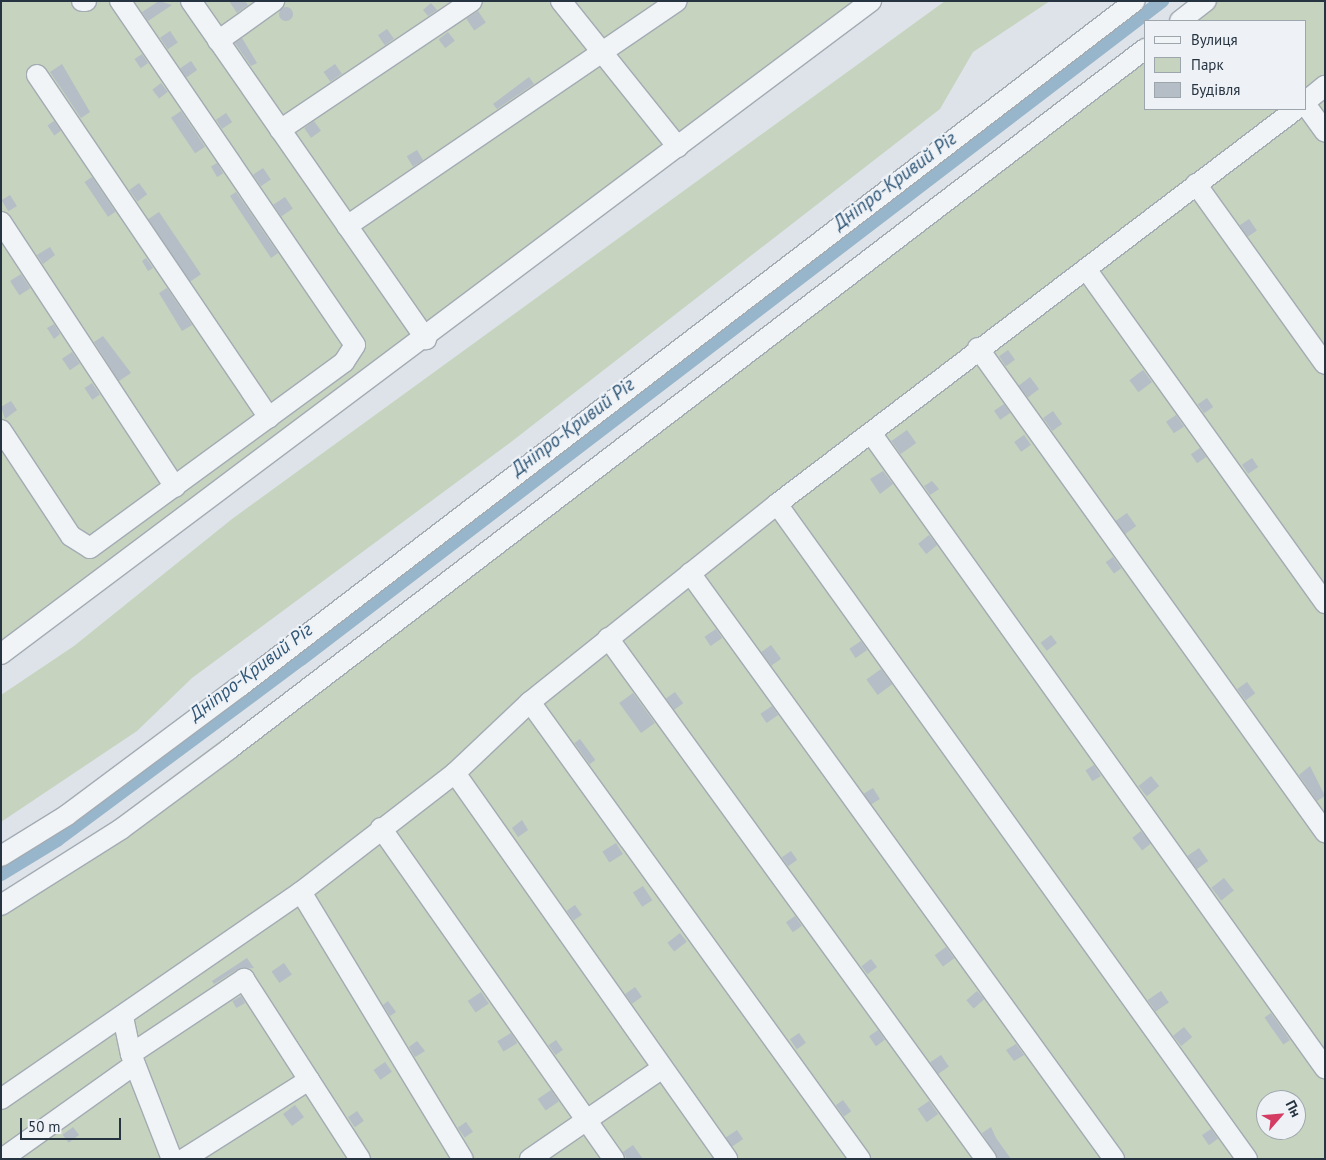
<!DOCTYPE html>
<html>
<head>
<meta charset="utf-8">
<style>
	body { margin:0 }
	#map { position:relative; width:1326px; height:1160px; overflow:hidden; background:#dee3e9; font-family:"PT Sans",sans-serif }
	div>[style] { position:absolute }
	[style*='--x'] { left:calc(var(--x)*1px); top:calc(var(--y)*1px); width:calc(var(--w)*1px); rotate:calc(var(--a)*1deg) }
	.green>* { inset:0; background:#c6d3bf }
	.canal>* { height:14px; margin:-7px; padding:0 7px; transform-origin:7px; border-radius:7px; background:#97b6cb }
	.building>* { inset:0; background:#b5bdc6; transform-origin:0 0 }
	.round { border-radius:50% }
	.roads { filter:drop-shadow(1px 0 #a3abb3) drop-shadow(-1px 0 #a3abb3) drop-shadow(0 1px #a3abb3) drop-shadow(0 -1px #a3abb3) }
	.minor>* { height:20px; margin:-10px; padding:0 10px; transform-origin:10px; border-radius:10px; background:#f1f4f7 }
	span { translate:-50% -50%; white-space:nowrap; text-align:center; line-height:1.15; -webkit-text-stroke:4.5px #eef2f6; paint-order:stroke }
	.water-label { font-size:19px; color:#2f5676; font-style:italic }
	.frame { position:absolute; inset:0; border:2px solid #263340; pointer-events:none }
	.legend { position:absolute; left:1144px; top:20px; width:162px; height:90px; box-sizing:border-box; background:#eef2f6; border:1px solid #9ea6ad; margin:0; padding:6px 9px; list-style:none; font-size:15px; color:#263340 }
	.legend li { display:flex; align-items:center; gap:10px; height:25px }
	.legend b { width:25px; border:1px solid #9ea6ad }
	.north { position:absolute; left:1256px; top:1090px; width:50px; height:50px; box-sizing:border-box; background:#eef2f6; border:1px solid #9ea6ad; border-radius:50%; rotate:63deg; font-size:14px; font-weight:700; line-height:20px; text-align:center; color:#263340 }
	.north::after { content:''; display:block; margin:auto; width:18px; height:22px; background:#d53c63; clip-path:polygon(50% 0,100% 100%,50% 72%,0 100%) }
	.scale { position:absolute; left:20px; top:1118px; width:101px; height:22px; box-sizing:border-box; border:2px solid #263340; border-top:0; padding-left:6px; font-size:15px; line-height:18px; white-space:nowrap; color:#263340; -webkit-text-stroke:4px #eef2f6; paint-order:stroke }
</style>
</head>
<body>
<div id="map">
	<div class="green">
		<i style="clip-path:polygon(1px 1px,871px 1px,1px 654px)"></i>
		<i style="clip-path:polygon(945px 1px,1050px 1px,973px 52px,940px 109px,511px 442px,192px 678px,137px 731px,1px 822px,1px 695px,74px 646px,232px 519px)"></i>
		<i style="clip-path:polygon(evenodd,1206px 1px,1325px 1px,1325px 1159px,1px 1159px,1px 905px,1145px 49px,1145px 109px,1305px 109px,1305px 21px,1180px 21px,1206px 1px,1266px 1100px,1296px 1100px,1296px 1130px,1266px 1130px,1266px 1100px)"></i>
	</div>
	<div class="canal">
		<i style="--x:1;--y:874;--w:66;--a:-31.3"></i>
		<i style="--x:57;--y:840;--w:304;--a:-36.6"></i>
		<i style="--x:301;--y:659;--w:1084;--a:-37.39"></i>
	</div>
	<div class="building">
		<i style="clip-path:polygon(159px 1px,172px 5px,148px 21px,142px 12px)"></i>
		<i style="clip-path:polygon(229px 1px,245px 1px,248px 5px,237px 13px)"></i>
		<i style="clip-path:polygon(431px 3px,437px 10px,428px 16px,423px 10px)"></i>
		<i class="round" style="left:279px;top:7px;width:14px;height:14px"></i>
		<i style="left:478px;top:11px;width:14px;height:14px;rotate:56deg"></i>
		<i style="left:387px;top:29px;width:12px;height:11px;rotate:55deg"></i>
		<i style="left:170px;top:31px;width:14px;height:12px;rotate:56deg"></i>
		<i style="left:448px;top:32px;width:11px;height:12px;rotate:52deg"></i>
		<i style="clip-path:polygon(242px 38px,257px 63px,251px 66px,235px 43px)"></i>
		<i style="left:142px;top:54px;width:11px;height:9px;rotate:56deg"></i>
		<i style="left:191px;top:61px;width:11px;height:13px;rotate:56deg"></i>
		<i style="clip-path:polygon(62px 64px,90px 112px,81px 118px,50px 72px)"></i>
		<i style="left:335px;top:64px;width:12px;height:14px;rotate:55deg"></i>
		<i style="clip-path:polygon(529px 77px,534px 84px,497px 109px,493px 104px)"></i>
		<i style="left:161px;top:83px;width:11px;height:11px;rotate:52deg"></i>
		<i style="left:181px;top:111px;width:43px;height:12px;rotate:56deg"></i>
		<i style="left:226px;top:113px;width:11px;height:12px;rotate:56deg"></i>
		<i style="left:54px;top:121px;width:12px;height:8px;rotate:55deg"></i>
		<i style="left:314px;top:121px;width:12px;height:12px;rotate:55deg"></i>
		<i style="left:417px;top:150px;width:12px;height:12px;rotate:59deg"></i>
		<i style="left:217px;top:163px;width:12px;height:7px;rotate:59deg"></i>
		<i style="left:263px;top:168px;width:14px;height:12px;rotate:56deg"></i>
		<i style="left:92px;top:177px;width:42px;height:9px;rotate:56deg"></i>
		<i style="left:139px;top:183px;width:14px;height:12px;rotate:54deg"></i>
		<i style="clip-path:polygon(236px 192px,278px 253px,271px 258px,230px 196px)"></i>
		<i style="left:10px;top:195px;width:13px;height:10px;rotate:58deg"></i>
		<i style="left:285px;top:197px;width:14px;height:14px;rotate:56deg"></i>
		<i style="left:159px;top:212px;width:75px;height:13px;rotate:56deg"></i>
		<i style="left:1249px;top:219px;width:14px;height:11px;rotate:56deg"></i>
		<i style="clip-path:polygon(50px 247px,55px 255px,43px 264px,37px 255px)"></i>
		<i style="clip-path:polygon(146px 258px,153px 268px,148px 271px,142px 261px)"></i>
		<i style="left:21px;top:274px;width:17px;height:13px;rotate:57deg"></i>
		<i style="clip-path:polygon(167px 288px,192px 325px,182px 331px,159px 293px)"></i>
		<i style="clip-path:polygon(54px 324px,60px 334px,54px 339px,47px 328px)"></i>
		<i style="clip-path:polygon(103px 336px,131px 373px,119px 381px,94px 342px)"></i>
		<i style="left:1008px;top:350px;width:12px;height:11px;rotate:55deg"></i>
		<i style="left:72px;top:352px;width:14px;height:12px;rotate:56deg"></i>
		<i style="left:1143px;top:370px;width:15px;height:17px;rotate:53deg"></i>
		<i style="left:1030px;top:377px;width:15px;height:14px;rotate:53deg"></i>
		<i style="left:92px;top:383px;width:14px;height:9px;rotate:56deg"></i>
		<i style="left:1207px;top:398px;width:11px;height:11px;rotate:56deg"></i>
		<i style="clip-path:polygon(11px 401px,17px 410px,5px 419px,1px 407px)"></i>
		<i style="left:1004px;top:404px;width:11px;height:12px;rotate:56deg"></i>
		<i style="left:1053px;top:411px;width:16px;height:12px;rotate:55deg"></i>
		<i style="left:1176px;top:415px;width:14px;height:12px;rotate:56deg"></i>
		<i style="left:907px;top:430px;width:16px;height:19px;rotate:55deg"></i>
		<i style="left:1024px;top:435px;width:12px;height:12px;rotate:55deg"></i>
		<i style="left:1200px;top:448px;width:11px;height:11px;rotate:56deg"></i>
		<i style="left:1252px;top:458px;width:11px;height:12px;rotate:56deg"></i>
		<i style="clip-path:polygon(883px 471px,893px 484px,880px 494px,870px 479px)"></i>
		<i style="clip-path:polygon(932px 481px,939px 489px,930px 495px,924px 486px)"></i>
		<i style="left:1127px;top:513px;width:16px;height:14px;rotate:55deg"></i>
		<i style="left:929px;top:535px;width:13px;height:14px;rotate:51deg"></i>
		<i style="left:1113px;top:557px;width:14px;height:9px;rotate:54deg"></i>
		<i style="left:716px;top:629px;width:11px;height:14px;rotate:56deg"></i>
		<i style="left:1051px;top:635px;width:10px;height:13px;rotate:53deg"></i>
		<i style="left:861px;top:641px;width:11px;height:14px;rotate:56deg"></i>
		<i style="left:771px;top:645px;width:17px;height:12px;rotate:54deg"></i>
		<i style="left:881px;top:669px;width:19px;height:18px;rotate:54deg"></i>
		<i style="left:1247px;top:682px;width:14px;height:12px;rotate:54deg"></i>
		<i style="left:675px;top:692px;width:14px;height:11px;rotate:54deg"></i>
		<i style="left:633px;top:693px;width:37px;height:17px;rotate:54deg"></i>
		<i style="left:772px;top:706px;width:11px;height:14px;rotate:56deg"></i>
		<i style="left:580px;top:739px;width:26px;height:7px;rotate:54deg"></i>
		<i style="left:1094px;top:765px;width:13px;height:10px;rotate:58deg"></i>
		<i style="clip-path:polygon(1310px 766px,1325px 796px,1317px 801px,1299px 775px)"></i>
		<i style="left:1151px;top:776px;width:13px;height:16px;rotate:51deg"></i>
		<i style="left:873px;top:788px;width:13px;height:11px;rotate:58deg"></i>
		<i style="clip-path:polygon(522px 820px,528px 830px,518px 837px,512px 828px)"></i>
		<i style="left:1141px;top:831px;width:16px;height:11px;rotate:52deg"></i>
		<i style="left:616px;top:843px;width:13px;height:16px;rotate:58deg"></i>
		<i style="left:1199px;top:848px;width:16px;height:14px;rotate:55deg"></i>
		<i style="left:791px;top:851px;width:11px;height:11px;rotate:56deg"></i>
		<i style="left:1224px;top:878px;width:16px;height:16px;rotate:52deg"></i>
		<i style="left:643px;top:886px;width:17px;height:12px;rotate:57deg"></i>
		<i style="left:575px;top:905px;width:12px;height:10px;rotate:55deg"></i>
		<i style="left:795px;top:916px;width:12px;height:11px;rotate:55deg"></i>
		<i style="left:680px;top:933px;width:11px;height:16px;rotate:52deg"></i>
		<i style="left:946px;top:947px;width:14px;height:14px;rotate:54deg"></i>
		<i style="clip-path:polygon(247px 958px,254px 968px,238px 969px,214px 984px,212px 981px)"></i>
		<i style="left:871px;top:959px;width:10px;height:12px;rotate:53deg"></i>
		<i style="left:284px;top:963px;width:14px;height:15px;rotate:56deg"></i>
		<i style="left:635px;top:987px;width:12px;height:12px;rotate:55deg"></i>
		<i style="left:977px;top:991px;width:11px;height:14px;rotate:49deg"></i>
		<i style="left:1161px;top:991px;width:14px;height:16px;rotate:56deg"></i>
		<i style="left:481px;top:992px;width:14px;height:16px;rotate:56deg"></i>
		<i style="left:241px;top:996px;width:8px;height:10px;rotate:60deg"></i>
		<i style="clip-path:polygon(388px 1001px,396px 1012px,390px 1016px,383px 1005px)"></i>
		<i style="left:1271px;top:1013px;width:33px;height:8px;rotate:55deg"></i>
		<i style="left:1184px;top:1027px;width:13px;height:14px;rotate:51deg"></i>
		<i style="left:878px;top:1030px;width:12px;height:11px;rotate:55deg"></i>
		<i style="left:511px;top:1033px;width:12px;height:16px;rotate:59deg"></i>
		<i style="left:799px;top:1033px;width:12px;height:11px;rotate:55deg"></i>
		<i style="left:556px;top:1040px;width:12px;height:9px;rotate:55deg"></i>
		<i style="clip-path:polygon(417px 1041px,425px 1051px,415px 1057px,409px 1047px)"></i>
		<i style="clip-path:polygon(1016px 1044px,1024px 1055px,1014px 1061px,1006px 1050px)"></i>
		<i style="left:941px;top:1055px;width:14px;height:13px;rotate:56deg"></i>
		<i style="left:385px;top:1062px;width:12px;height:14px;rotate:55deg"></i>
		<i style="left:551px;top:1090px;width:14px;height:16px;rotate:56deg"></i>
		<i style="left:843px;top:1100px;width:14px;height:9px;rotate:54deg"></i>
		<i style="left:929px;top:1101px;width:16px;height:14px;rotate:55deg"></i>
		<i style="left:295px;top:1105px;width:15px;height:15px;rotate:53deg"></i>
		<i style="left:357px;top:1111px;width:12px;height:11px;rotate:55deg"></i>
		<i style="left:466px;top:1122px;width:12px;height:10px;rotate:55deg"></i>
		<i style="left:73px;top:1127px;width:10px;height:13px;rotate:53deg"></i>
		<i style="clip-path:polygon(991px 1127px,996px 1138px,1011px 1159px,998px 1159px,982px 1133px)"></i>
		<i style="left:1211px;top:1129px;width:12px;height:11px;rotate:55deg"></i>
		<i style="left:737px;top:1130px;width:11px;height:14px;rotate:56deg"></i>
		<i style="clip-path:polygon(633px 1145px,643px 1159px,627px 1159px,623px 1152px)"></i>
	</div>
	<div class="roads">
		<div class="minor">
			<i style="--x:82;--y:1;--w:4;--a:0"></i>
			<i style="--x:191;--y:1;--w:412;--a:55.2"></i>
			<i style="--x:561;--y:1;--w:187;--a:51.3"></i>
			<i style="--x:1180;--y:21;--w:33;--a:-38"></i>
			<i style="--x:218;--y:41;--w:69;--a:-35.5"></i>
			<i style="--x:37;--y:75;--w:414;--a:55.9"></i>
			<i style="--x:1305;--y:102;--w:26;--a:-39"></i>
			<i style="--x:1305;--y:104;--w:34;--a:54"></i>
			<i style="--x:280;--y:130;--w:231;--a:-33.9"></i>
			<i style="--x:1196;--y:184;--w:221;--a:54.4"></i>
			<i style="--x:1;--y:222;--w:317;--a:56.7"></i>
			<i style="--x:347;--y:226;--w:399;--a:-34.3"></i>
			<i style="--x:1086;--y:269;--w:411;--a:54.4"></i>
			<i style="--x:978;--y:348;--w:596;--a:54.36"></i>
			<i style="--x:1;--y:430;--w:127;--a:56.6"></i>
			<i style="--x:71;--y:536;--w:22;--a:32"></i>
			<i style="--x:90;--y:548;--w:315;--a:-36.2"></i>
			<i style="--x:344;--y:362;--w:20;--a:-57"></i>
			<i style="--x:355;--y:345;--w:417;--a:-124.3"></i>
			<i style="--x:871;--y:433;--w:781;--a:54.44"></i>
			<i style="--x:777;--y:504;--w:806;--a:54.34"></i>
			<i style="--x:690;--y:573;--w:723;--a:54.11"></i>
			<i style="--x:608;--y:638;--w:644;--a:54.04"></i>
			<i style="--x:1;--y:654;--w:1088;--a:-36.89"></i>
			<i style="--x:530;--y:702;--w:564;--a:54.17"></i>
			<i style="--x:455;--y:773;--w:472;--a:54.8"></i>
			<i style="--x:381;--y:828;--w:405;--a:54.9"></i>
			<i style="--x:1;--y:856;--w:78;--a:-31.8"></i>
			<i style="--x:67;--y:815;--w:214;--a:-36.7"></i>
			<i style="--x:239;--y:687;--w:1128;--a:-37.44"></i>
			<i style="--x:301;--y:892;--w:312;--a:58.8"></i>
			<i style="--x:1;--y:905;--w:142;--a:-32.3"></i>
			<i style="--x:121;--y:829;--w:134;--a:-36.5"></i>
			<i style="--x:229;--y:749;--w:1153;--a:-37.39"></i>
			<i style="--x:123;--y:1017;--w:38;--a:78"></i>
			<i style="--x:131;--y:1054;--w:113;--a:68.7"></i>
			<i style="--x:131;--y:1054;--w:136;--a:-33.6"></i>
			<i style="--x:244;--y:979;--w:214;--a:57.2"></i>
			<i style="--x:1;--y:1099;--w:364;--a:-34.6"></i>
			<i style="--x:301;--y:892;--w:195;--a:-37.7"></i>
			<i style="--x:455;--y:773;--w:103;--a:-43.4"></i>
			<i style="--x:530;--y:702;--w:317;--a:-38.7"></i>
			<i style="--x:777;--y:504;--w:652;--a:-37.27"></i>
			<i style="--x:2;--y:1159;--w:163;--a:-35.5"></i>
			<i style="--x:184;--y:1159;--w:148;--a:-32.3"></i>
			<i style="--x:530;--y:1159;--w:159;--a:-34.5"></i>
		</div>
	</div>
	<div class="water-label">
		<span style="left:895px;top:181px;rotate:-37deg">Дніпро-Кривий Ріг</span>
		<span style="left:573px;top:427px;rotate:-37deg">Дніпро-Кривий Ріг</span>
		<span style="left:251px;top:672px;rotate:-37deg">Дніпро-Кривий Ріг</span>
	</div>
	<div class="frame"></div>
	<ul class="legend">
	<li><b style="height:6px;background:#f1f4f7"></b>Вулиця</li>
	<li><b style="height:14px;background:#c6d3bf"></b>Парк</li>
	<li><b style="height:14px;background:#b5bdc6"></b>Будівля</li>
	</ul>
	<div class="north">Пн</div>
	<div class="scale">50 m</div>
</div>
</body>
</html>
